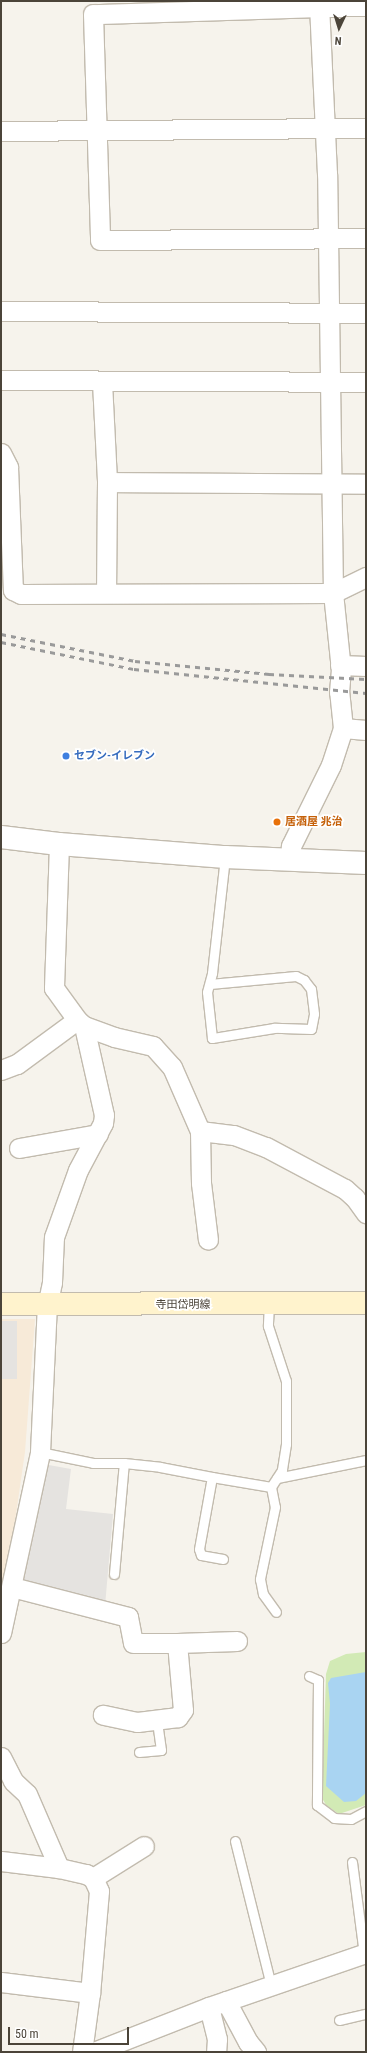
<!DOCTYPE html>
<html>
<head>
<meta charset="utf-8">
<style>
	body { margin:0 }
	#map { position:relative; width:367px; height:2053px; overflow:hidden; background:#f6f3ec; font-family:"Roboto Condensed","Noto Sans JP",sans-serif }
	div>[style] { position:absolute }
	[style*='--x'] { left:calc(var(--x)*1px); top:calc(var(--y)*1px); width:calc(var(--w)*1px); rotate:calc(var(--a)*1deg) }
	.commercial>* { inset:0; background:#f7ead8 }
	.green>* { inset:0; background:#d2eab5 }
	.parking>* { inset:0; background:#e5e3e0; transform-origin:0 0 }
	.water>* { inset:0; background:#a9d4f2 }
	.roads { filter:drop-shadow(1px 0 #c2bbae) drop-shadow(-1px 0 #c2bbae) drop-shadow(0 1px #c2bbae) drop-shadow(0 -1px #c2bbae) }
	.service>* { height:9px; margin:-4.5px; padding:0 4.5px; transform-origin:4.5px; border-radius:4.5px; background:#fff }
	.minor>* { height:19px; margin:-9.5px; padding:0 9.5px; transform-origin:9.5px; border-radius:9.5px; background:#fff }
	.tertiary>* { height:22px; margin:-11px; padding:0 11px; transform-origin:11px; border-radius:11px; background:#fff }
	.secondary>* { height:22px; margin:-11px; padding:0 11px; transform-origin:11px; border-radius:11px; background:#fff3cd }
	.rail>* { height:3px; margin-top:-1.5px; transform-origin:0; background:repeating-linear-gradient(90deg,#9a9a9a 0 5px,transparent 0 10px) }
	.dots>* { width:11px; height:11px; translate:-50% -50%; box-sizing:border-box; border:2px solid #fff; border-radius:50% }
	span { translate:-50% -50%; white-space:nowrap; text-align:center; line-height:1.15; -webkit-text-stroke:3.5px #fff; paint-order:stroke }
	.shop-label { font-size:11px; color:#366cbe; font-weight:700 }
	.left { translate:0 -50%; text-align:left }
	.food-label { font-size:11px; color:#c56008; font-weight:700 }
	.street-label { font-size:11px; color:#4b4439 }
	.frame { position:absolute; inset:0; border:2px solid #4b4439; pointer-events:none }
	.north { position:absolute; left:319px; top:8px; width:40px; height:40px; -webkit-text-stroke:3px #fff; paint-order:stroke; rotate:184deg; font-size:11px; font-weight:700; line-height:16px; text-align:center; color:#4b4439 }
	.north::after { content:''; display:block; margin:auto; width:14px; height:18px; background:#4b4439; clip-path:polygon(50% 0,100% 100%,50% 72%,0 100%) }
	.scale { position:absolute; left:8px; top:2027px; width:121px; height:18px; box-sizing:border-box; border:2px solid #4b4439; border-top:0; padding-left:5px; font-size:12px; line-height:14px; white-space:nowrap; color:#4b4439; -webkit-text-stroke:3px #fff; paint-order:stroke }
</style>
</head>
<body>
<div id="map">
	<div class="commercial">
		<i style="clip-path:polygon(1px 1319px,35px 1319px,25px 1452px,15px 1521px,1px 1588px)"></i>
	</div>
	<div class="green">
		<i style="clip-path:polygon(366px 1652px,366px 1805px,339px 1814px,326px 1805px,322px 1798px,326px 1674px,330px 1661px,346px 1654px)"></i>
	</div>
	<div class="parking">
		<i style="left:1px;top:1321px;width:16px;height:58px"></i>
		<i style="clip-path:polygon(43px 1464px,71px 1469px,66px 1509px,113px 1514px,105px 1606px,23px 1583px)"></i>
	</div>
	<div class="water">
		<i style="clip-path:polygon(366px 1672px,366px 1793px,356px 1801px,344px 1802px,326px 1786px,330px 1704px,328px 1683px,331px 1678px)"></i>
	</div>
	<div class="roads">
		<div class="service">
			<i style="--x:210;--y:984;--w:86;--a:-5.3"></i>
			<i style="--x:296;--y:976;--w:9;--a:27"></i>
			<i style="--x:304;--y:980;--w:11;--a:52"></i>
			<i style="--x:311;--y:989;--w:25;--a:83"></i>
			<i style="--x:314;--y:1014;--w:15;--a:101"></i>
			<i style="--x:311;--y:1029;--w:37;--a:-178"></i>
			<i style="--x:274;--y:1028;--w:63;--a:170.8"></i>
			<i style="--x:212;--y:1038;--w:46;--a:-96.2"></i>
			<i style="--x:207;--y:992;--w:20;--a:-75"></i>
			<i style="--x:212;--y:973;--w:117;--a:-83.6"></i>
			<i style="--x:269;--y:1304;--w:22;--a:93"></i>
			<i style="--x:268;--y:1326;--w:58;--a:71.9"></i>
			<i style="--x:286;--y:1381;--w:63;--a:90"></i>
			<i style="--x:286;--y:1444;--w:26;--a:99"></i>
			<i style="--x:282;--y:1470;--w:20;--a:123"></i>
			<i style="--x:40;--y:1452;--w:54;--a:11.7"></i>
			<i style="--x:93;--y:1463;--w:31;--a:0"></i>
			<i style="--x:124;--y:1463;--w:36;--a:6"></i>
			<i style="--x:160;--y:1467;--w:53;--a:10.9"></i>
			<i style="--x:277;--y:1478;--w:91;--a:-11.4"></i>
			<i style="--x:223;--y:1559;--w:22;--a:-170"></i>
			<i style="--x:201;--y:1555;--w:6;--a:-108"></i>
			<i style="--x:199;--y:1549;--w:73;--a:-79.8"></i>
			<i style="--x:212;--y:1477;--w:60;--a:9.6"></i>
			<i style="--x:271;--y:1487;--w:20;--a:79"></i>
			<i style="--x:275;--y:1507;--w:74;--a:101.8"></i>
			<i style="--x:260;--y:1579;--w:15;--a:79"></i>
			<i style="--x:263;--y:1594;--w:22;--a:54"></i>
			<i style="--x:114;--y:1574;--w:111;--a:-84.9"></i>
			<i style="--x:309;--y:1676;--w:10;--a:24"></i>
			<i style="--x:318;--y:1680;--w:125;--a:90.5"></i>
			<i style="--x:317;--y:1805;--w:21;--a:37"></i>
			<i style="--x:334;--y:1818;--w:17;--a:3"></i>
			<i style="--x:351;--y:1819;--w:17;--a:-28"></i>
			<i style="--x:139;--y:1752;--w:22;--a:-5"></i>
			<i style="--x:161;--y:1750;--w:30;--a:-98"></i>
			<i style="--x:235;--y:1841;--w:148;--a:76"></i>
			<i style="--x:352;--y:1862;--w:93;--a:82.6"></i>
			<i style="--x:339;--y:2020;--w:28;--a:-13"></i>
		</div>
		<div class="minor">
			<i style="--x:319;--y:7;--w:226;--a:178.2"></i>
			<i style="--x:93;--y:14;--w:226;--a:88.2"></i>
			<i style="--x:100;--y:240;--w:266;--a:-0.4"></i>
			<i style="--x:1;--y:131;--w:365;--a:-0.5"></i>
			<i style="--x:1;--y:311;--w:365;--a:0.3"></i>
			<i style="--x:1;--y:380;--w:365;--a:0.3"></i>
			<i style="--x:102;--y:382;--w:100;--a:87.1"></i>
			<i style="--x:107;--y:482;--w:110;--a:90.5"></i>
			<i style="--x:1;--y:453;--w:16;--a:63"></i>
			<i style="--x:8;--y:467;--w:123;--a:87.7"></i>
			<i style="--x:13;--y:590;--w:9;--a:27"></i>
			<i style="--x:21;--y:594;--w:312;--a:-0.2"></i>
			<i style="--x:333;--y:593;--w:37;--a:-26"></i>
			<i style="--x:107;--y:482;--w:259;--a:0.4"></i>
			<i style="--x:340;--y:665;--w:26;--a:2"></i>
			<i style="--x:343;--y:728;--w:23;--a:5"></i>
			<i style="--x:59;--y:844;--w:144;--a:92"></i>
			<i style="--x:54;--y:988;--w:39;--a:54"></i>
			<i style="--x:77;--y:1020;--w:9;--a:41"></i>
			<i style="--x:84;--y:1026;--w:32;--a:20"></i>
			<i style="--x:114;--y:1037;--w:40;--a:13"></i>
			<i style="--x:153;--y:1046;--w:28;--a:48"></i>
			<i style="--x:172;--y:1067;--w:70;--a:66.4"></i>
			<i style="--x:200;--y:1131;--w:34;--a:7"></i>
			<i style="--x:234;--y:1135;--w:34;--a:21"></i>
			<i style="--x:266;--y:1147;--w:89;--a:28"></i>
			<i style="--x:345;--y:1189;--w:13;--a:42"></i>
			<i style="--x:355;--y:1198;--w:19;--a:54"></i>
			<i style="--x:290;--y:859;--w:13;--a:-86"></i>
			<i style="--x:291;--y:846;--w:90;--a:-63.7"></i>
			<i style="--x:331;--y:765;--w:39;--a:-72"></i>
			<i style="--x:343;--y:728;--w:36;--a:-96"></i>
			<i style="--x:339;--y:692;--w:22;--a:-85"></i>
			<i style="--x:341;--y:670;--w:77;--a:-95.9"></i>
			<i style="--x:333;--y:593;--w:419;--a:-90.8"></i>
			<i style="--x:327;--y:174;--w:167;--a:-92.7"></i>
			<i style="--x:319;--y:7;--w:47;--a:-1.2"></i>
			<i style="--x:1;--y:1070;--w:17;--a:-21"></i>
			<i style="--x:17;--y:1064;--w:74;--a:-36.3"></i>
			<i style="--x:200;--y:1131;--w:52;--a:88.9"></i>
			<i style="--x:201;--y:1183;--w:57;--a:83"></i>
			<i style="--x:19;--y:1148;--w:80;--a:-10"></i>
			<i style="--x:12;--y:1587;--w:120;--a:14.5"></i>
			<i style="--x:128;--y:1617;--w:26;--a:79"></i>
			<i style="--x:133;--y:1643;--w:44;--a:0"></i>
			<i style="--x:177;--y:1643;--w:67;--a:84.9"></i>
			<i style="--x:183;--y:1710;--w:9;--a:126"></i>
			<i style="--x:178;--y:1717;--w:41;--a:173"></i>
			<i style="--x:137;--y:1722;--w:35;--a:-168"></i>
			<i style="--x:1;--y:1633;--w:185;--a:-77.8"></i>
			<i style="--x:40;--y:1452;--w:146;--a:-87.3"></i>
			<i style="--x:47;--y:1306;--w:25;--a:-78"></i>
			<i style="--x:52;--y:1282;--w:45;--a:-87.5"></i>
			<i style="--x:54;--y:1237;--w:71;--a:-70.3"></i>
			<i style="--x:78;--y:1170;--w:53;--a:-62"></i>
			<i style="--x:103;--y:1123;--w:8;--a:-83"></i>
			<i style="--x:104;--y:1115;--w:91;--a:-102.7"></i>
			<i style="--x:177;--y:1643;--w:60;--a:-1.9"></i>
			<i style="--x:1;--y:1757;--w:27;--a:63"></i>
			<i style="--x:13;--y:1781;--w:19;--a:43"></i>
			<i style="--x:27;--y:1794;--w:81;--a:66.6"></i>
			<i style="--x:59;--y:1868;--w:28;--a:13"></i>
			<i style="--x:86;--y:1874;--w:8;--a:30"></i>
			<i style="--x:93;--y:1878;--w:14;--a:65"></i>
			<i style="--x:99;--y:1891;--w:102;--a:95"></i>
			<i style="--x:90;--y:1993;--w:60;--a:97.7"></i>
			<i style="--x:1;--y:1861;--w:58;--a:6.9"></i>
			<i style="--x:93;--y:1878;--w:60;--a:-32.1"></i>
			<i style="--x:1;--y:1982;--w:90;--a:7"></i>
			<i style="--x:226;--y:2001;--w:47;--a:61.8"></i>
			<i style="--x:248;--y:2042;--w:13;--a:51"></i>
			<i style="--x:209;--y:2007;--w:33;--a:76"></i>
			<i style="--x:217;--y:2039;--w:13;--a:94"></i>
			<i style="--x:94;--y:2052;--w:123;--a:-21.4"></i>
			<i style="--x:209;--y:2007;--w:166;--a:-19"></i>
		</div>
		<div class="tertiary">
			<i style="--x:1;--y:837;--w:58;--a:6.9"></i>
			<i style="--x:59;--y:844;--w:167;--a:4.5"></i>
			<i style="--x:225;--y:857;--w:141;--a:2.4"></i>
		</div>
		<div class="secondary">
			<i style="--x:1;--y:1304;--w:365;--a:-0.2"></i>
		</div>
	</div>
	<div class="rail">
		<i style="--x:1;--y:634;--w:137;--a:11.4"></i>
		<i style="--x:135;--y:661;--w:135;--a:5.5"></i>
		<i style="--x:269;--y:674;--w:97;--a:3"></i>
		<i style="--x:1;--y:642;--w:136;--a:11.5"></i>
		<i style="--x:134;--y:669;--w:233;--a:5.9"></i>
	</div>
	<div class="dots">
		<i style="left:66px;top:756px;background:#3f7fe0"></i>
		<i style="left:277px;top:822px;background:#e8710a"></i>
	</div>
	<div class="shop-label">
		<span class="left" style="left:74px;top:756px">セブン-イレブン</span>
	</div>
	<div class="food-label">
		<span class="left" style="left:285px;top:822px">居酒屋 兆治</span>
	</div>
	<div class="street-label">
		<span style="left:183px;top:1305px">寺田岱明線</span>
	</div>
	<div class="frame"></div>
	<div class="north">N</div>
	<div class="scale">50 m</div>
</div>
</body>
</html>
